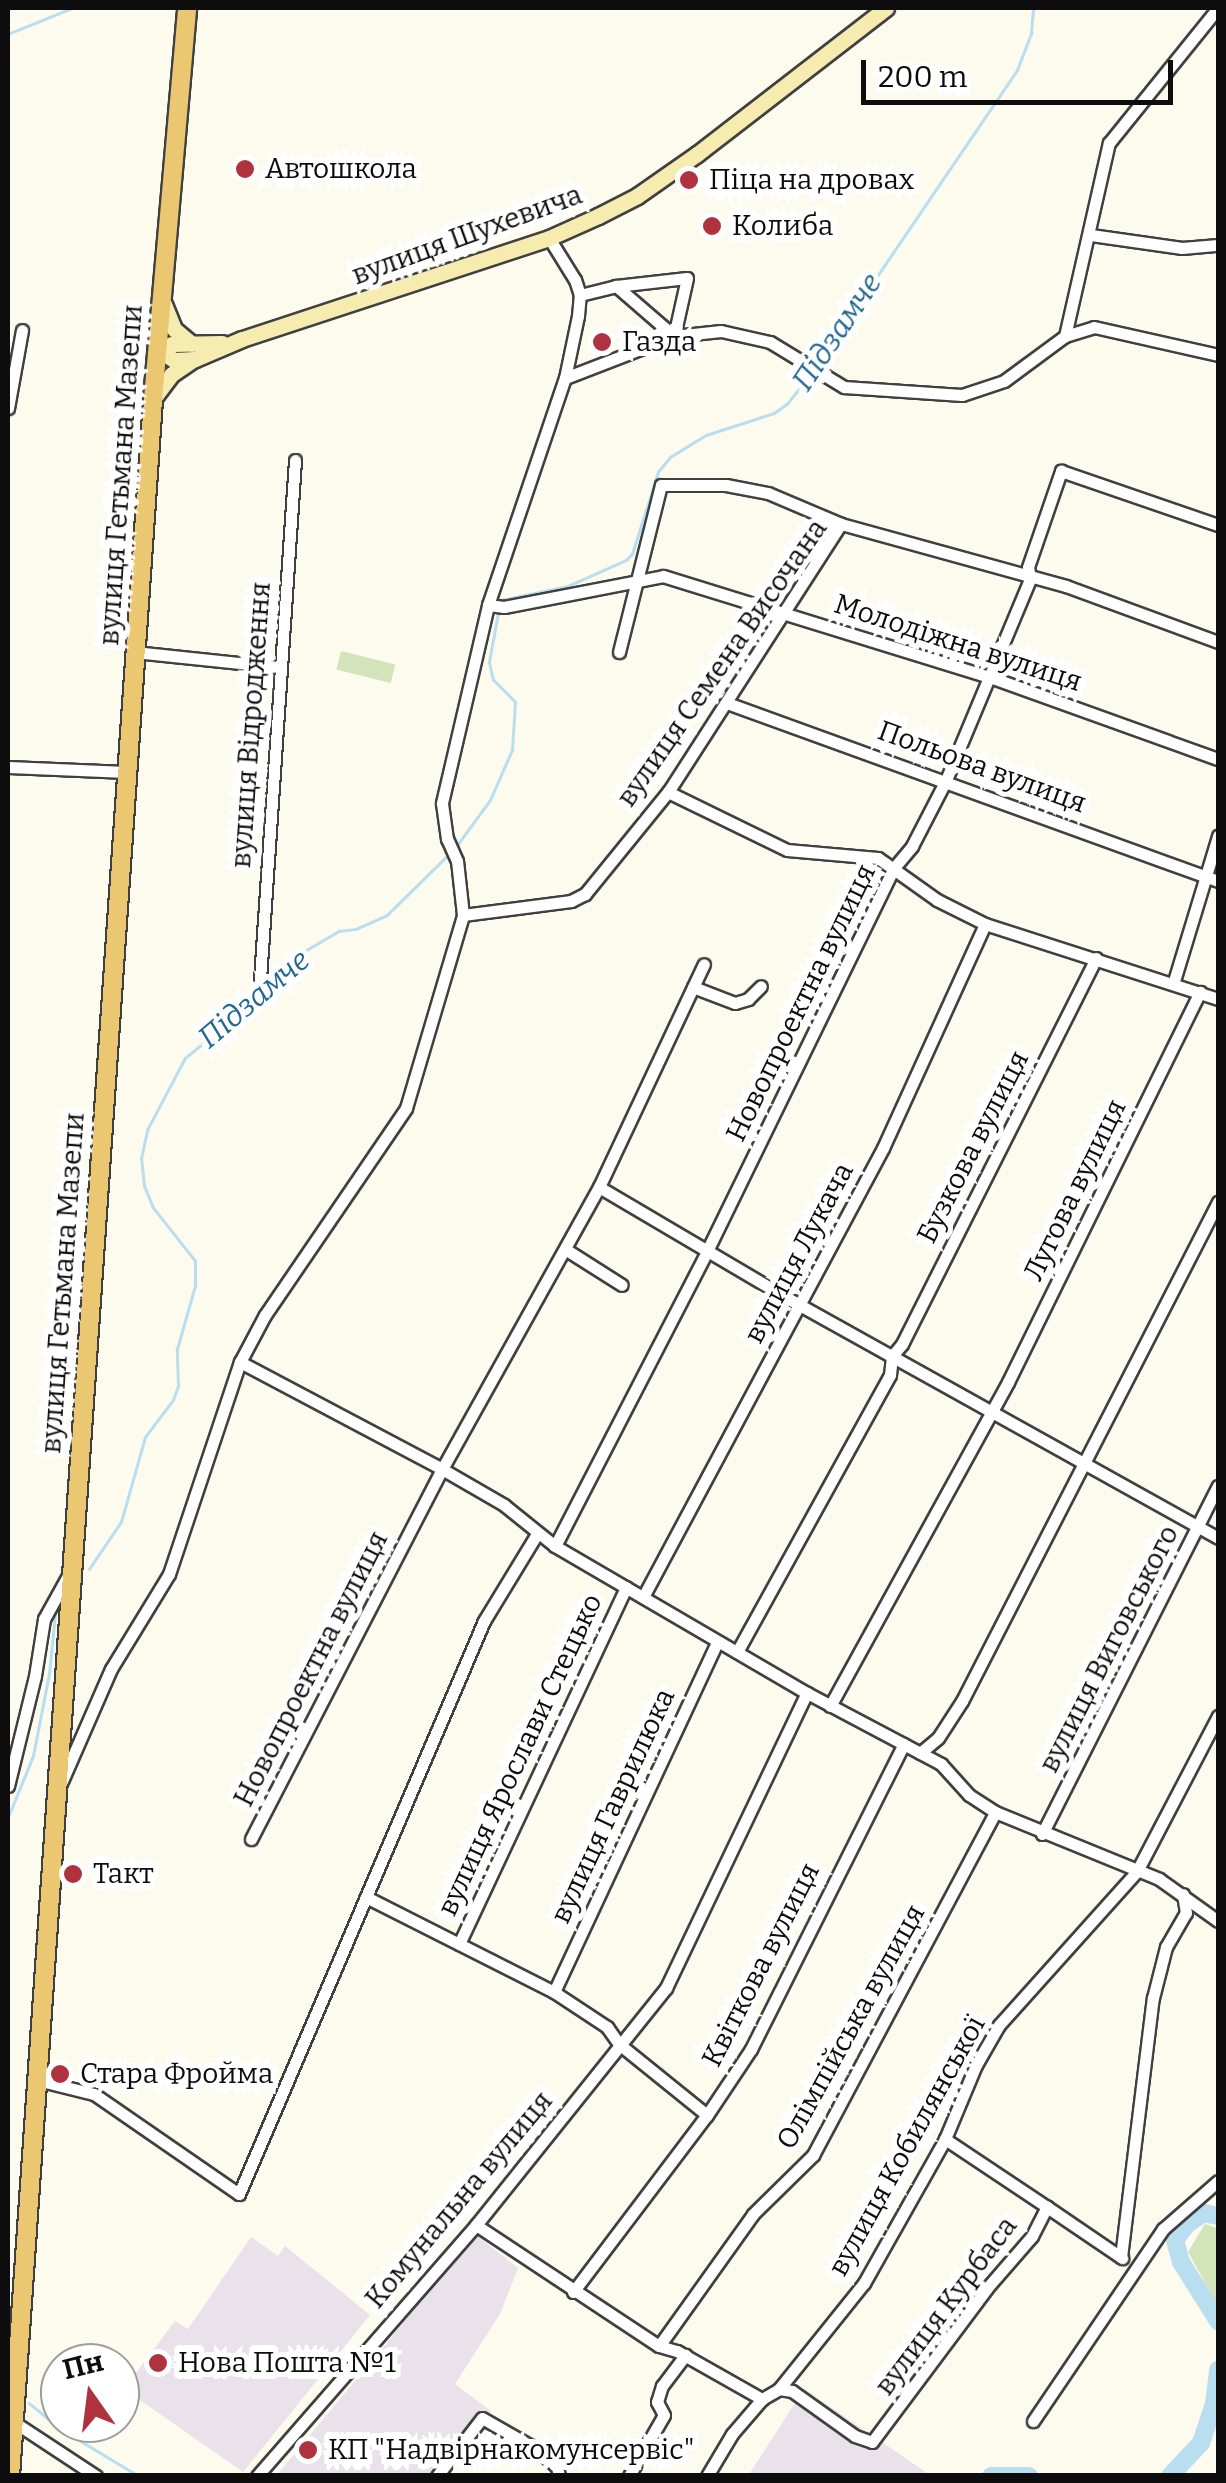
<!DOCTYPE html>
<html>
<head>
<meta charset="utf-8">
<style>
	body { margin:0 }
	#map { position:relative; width:1226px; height:2483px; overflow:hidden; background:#fdfaee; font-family:Bitter,serif }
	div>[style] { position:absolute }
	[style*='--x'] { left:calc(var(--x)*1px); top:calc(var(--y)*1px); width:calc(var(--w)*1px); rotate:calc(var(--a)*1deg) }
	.industrial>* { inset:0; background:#e9e2eb }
	.green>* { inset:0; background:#d3e4bb; transform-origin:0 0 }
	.stream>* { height:2.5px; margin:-1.25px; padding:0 1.25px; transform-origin:1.25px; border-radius:1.25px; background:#b8def0 }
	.river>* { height:18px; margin:-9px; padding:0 9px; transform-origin:9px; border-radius:9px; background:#b8def0 }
	.roads { filter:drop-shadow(2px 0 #404040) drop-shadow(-2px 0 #404040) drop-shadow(0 2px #404040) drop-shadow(0 -2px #404040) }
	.street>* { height:11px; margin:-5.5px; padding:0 5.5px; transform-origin:5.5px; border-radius:5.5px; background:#fff }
	.secondary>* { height:15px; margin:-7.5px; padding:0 7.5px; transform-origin:7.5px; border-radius:7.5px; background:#f7ecb0 }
	.primary>* { height:18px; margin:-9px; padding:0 9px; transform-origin:9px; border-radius:9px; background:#ebc771 }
	.dots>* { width:28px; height:28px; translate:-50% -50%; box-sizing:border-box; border:5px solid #fff; border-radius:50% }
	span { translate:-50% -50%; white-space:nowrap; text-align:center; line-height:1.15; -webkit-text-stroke:10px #fff; paint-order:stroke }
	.poi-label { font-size:28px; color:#0d0d0d }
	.left { translate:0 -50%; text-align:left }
	.street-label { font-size:28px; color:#0d0d0d }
	.water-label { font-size:30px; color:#226792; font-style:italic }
	.frame { position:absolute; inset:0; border:10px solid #0d0d0d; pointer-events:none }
	.north { position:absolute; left:40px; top:2343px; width:100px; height:100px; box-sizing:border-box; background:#fff; border:2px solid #9e9e9e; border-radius:50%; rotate:346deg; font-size:28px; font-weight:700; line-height:40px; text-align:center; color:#0d0d0d }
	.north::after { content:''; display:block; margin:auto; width:35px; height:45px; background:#af333e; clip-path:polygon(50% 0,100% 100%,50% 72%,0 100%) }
	.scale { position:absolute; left:861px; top:60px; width:312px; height:45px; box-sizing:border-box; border:5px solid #0d0d0d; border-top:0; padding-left:12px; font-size:30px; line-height:35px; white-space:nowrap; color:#0d0d0d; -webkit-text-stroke:8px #fff; paint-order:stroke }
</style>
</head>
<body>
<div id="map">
	<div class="industrial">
		<i style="clip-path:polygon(476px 2235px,518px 2268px,500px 2314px,455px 2384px,491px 2411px,437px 2475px,276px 2476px)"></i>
		<i style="clip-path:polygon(251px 2237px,278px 2256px,285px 2246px,370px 2315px,243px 2472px,124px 2389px,175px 2321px,188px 2329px)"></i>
		<i style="clip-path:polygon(804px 2389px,930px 2475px,748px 2476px)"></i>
	</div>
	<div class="green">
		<i style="left:341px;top:651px;width:56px;height:19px;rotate:14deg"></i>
		<i style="clip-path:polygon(1205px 2224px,1218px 2228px,1218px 2306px,1188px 2252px)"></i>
	</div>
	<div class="stream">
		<i style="--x:8;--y:34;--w:69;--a:-22.1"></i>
		<i style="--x:816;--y:366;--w:358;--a:-55.8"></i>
		<i style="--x:1017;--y:70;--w:40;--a:-69"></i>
		<i style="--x:1031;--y:33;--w:25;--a:-85"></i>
		<i style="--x:501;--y:600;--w:68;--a:-11.8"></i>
		<i style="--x:568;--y:586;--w:64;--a:-24.1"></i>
		<i style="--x:626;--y:560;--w:8;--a:-45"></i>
		<i style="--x:632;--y:554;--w:86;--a:-72.4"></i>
		<i style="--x:658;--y:472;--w:19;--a:-51"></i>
		<i style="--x:670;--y:457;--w:42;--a:-31.4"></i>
		<i style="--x:706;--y:435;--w:71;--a:-17.9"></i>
		<i style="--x:774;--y:413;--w:16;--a:-35"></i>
		<i style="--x:787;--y:404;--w:39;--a:-52"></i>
		<i style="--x:455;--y:848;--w:59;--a:-53.9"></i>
		<i style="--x:490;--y:800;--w:55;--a:-66.3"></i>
		<i style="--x:512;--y:750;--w:48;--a:-86.4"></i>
		<i style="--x:515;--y:702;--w:31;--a:-135"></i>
		<i style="--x:493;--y:680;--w:18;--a:-103"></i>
		<i style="--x:489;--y:662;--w:50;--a:-79.6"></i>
		<i style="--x:264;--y:993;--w:57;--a:-46.4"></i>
		<i style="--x:303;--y:952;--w:42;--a:-30.3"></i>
		<i style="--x:339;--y:931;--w:17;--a:-7"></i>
		<i style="--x:356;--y:929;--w:34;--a:-24"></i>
		<i style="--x:387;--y:915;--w:87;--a:-44.5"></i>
		<i style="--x:89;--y:1569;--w:57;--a:-55.8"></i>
		<i style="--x:121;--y:1522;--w:88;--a:-74.2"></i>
		<i style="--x:145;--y:1437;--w:46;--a:-52.9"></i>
		<i style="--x:173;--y:1400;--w:15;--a:-70"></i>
		<i style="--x:178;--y:1386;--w:37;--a:-92"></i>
		<i style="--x:177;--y:1349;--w:66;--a:-74.1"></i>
		<i style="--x:195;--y:1286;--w:25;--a:-90"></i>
		<i style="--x:195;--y:1261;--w:68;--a:-128.4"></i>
		<i style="--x:153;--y:1208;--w:24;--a:-112"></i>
		<i style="--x:144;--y:1186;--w:27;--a:-96"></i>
		<i style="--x:141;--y:1159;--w:30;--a:-78"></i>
		<i style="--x:147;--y:1130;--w:81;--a:-62.2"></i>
		<i style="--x:185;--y:1058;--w:95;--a:-39"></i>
		<i style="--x:8;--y:1817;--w:66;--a:-67.7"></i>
		<i style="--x:33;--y:1756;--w:84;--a:-79"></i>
		<i style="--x:49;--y:1674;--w:60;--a:-84.3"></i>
		<i style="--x:29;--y:2403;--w:41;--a:39.1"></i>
		<i style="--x:61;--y:2429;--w:91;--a:31.1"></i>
	</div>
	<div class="river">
		<i style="--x:1218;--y:2216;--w:14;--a:-168"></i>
		<i style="--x:1204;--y:2213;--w:20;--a:147"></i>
		<i style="--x:1187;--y:2224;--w:20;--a:127"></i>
		<i style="--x:1175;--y:2240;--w:23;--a:75"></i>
		<i style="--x:1181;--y:2262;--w:70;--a:57.9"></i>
		<i style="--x:991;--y:2476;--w:38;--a:0"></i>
		<i style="--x:1170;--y:2476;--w:45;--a:-46.8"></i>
		<i style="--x:1201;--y:2443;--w:41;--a:-71.6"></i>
		<i style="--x:1214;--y:2404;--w:35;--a:-83"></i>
	</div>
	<div class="roads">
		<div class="street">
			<i style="--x:1091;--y:235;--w:92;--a:8.1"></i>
			<i style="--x:1182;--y:248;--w:36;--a:-5"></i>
			<i style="--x:580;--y:295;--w:37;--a:-14"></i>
			<i style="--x:616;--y:286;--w:71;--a:-6.4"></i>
			<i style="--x:687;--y:278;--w:59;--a:102.6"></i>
			<i style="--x:674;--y:336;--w:77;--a:-139.2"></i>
			<i style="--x:1065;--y:336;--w:30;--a:-17"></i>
			<i style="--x:1094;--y:327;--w:127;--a:12.7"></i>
			<i style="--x:565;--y:378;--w:117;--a:-21.1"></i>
			<i style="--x:674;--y:336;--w:47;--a:-6.1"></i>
			<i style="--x:721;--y:331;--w:50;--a:12.7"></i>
			<i style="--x:770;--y:342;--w:87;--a:31.3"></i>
			<i style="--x:844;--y:387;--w:118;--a:3.9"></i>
			<i style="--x:962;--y:395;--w:44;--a:-18.4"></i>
			<i style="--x:1004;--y:381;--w:76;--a:-36.4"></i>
			<i style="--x:1065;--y:336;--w:198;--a:-77.2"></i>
			<i style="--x:1109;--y:143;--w:174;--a:-51.1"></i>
			<i style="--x:8;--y:408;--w:79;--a:-79.8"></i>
			<i style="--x:488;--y:605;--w:16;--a:7"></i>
			<i style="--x:504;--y:607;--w:162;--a:-11"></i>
			<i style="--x:663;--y:576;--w:342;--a:17.2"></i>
			<i style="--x:990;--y:677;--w:242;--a:19.8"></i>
			<i style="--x:135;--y:652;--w:144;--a:6"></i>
			<i style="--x:619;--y:652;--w:172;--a:-75.9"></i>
			<i style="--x:661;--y:485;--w:65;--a:0"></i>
			<i style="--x:726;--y:485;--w:43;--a:10.8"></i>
			<i style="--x:768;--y:493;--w:79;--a:23"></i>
			<i style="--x:727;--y:703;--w:522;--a:19.93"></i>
			<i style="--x:8;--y:767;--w:119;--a:2.4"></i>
			<i style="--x:668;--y:792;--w:132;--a:26"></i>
			<i style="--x:787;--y:850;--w:91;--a:5"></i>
			<i style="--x:878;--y:858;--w:72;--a:35.4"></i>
			<i style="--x:937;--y:900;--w:54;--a:26.6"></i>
			<i style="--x:985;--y:924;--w:245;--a:17.8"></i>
			<i style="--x:463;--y:915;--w:109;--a:-7.4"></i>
			<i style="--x:571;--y:901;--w:16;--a:-27"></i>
			<i style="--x:585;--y:894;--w:132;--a:-50.9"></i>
			<i style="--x:668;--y:792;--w:319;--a:-57.2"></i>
			<i style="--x:841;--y:524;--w:233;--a:15.4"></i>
			<i style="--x:1066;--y:586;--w:162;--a:20.2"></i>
			<i style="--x:1174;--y:981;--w:152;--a:-73.1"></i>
			<i style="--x:693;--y:987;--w:45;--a:20.9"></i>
			<i style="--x:735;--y:1003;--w:14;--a:-17"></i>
			<i style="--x:748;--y:999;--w:18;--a:-45"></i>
			<i style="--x:259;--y:994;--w:535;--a:-86.14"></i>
			<i style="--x:599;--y:1187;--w:221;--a:30.5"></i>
			<i style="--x:789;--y:1299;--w:491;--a:29.1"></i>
			<i style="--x:565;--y:1249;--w:67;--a:32.3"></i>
			<i style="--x:240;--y:1362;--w:229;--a:27.9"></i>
			<i style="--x:442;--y:1469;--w:72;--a:30.1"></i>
			<i style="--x:504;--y:1505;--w:65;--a:38.8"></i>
			<i style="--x:555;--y:1546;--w:292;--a:30.3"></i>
			<i style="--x:807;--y:1693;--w:152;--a:27.9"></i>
			<i style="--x:941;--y:1764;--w:42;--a:47.9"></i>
			<i style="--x:969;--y:1795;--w:31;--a:33"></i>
			<i style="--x:995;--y:1812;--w:177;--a:22.2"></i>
			<i style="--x:1159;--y:1879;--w:72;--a:35.4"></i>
			<i style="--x:555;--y:1546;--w:332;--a:-62.7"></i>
			<i style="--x:707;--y:1251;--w:425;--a:-64"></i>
			<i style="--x:893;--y:869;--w:30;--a:-50"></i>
			<i style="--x:912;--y:846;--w:74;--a:-62.7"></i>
			<i style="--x:946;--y:780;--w:218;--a:-67.3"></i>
			<i style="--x:1030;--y:579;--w:12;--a:-99"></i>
			<i style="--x:1028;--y:567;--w:102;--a:-71"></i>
			<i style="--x:1061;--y:471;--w:166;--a:19"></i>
			<i style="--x:643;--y:1597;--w:509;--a:-61.87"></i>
			<i style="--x:883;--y:1148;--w:246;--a:-65.5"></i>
			<i style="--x:737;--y:1652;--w:316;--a:-61.1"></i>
			<i style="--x:890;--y:1375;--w:19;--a:-84"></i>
			<i style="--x:892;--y:1356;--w:16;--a:-50"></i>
			<i style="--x:902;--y:1344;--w:432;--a:-63.3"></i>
			<i style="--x:830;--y:1706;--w:370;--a:-61.2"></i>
			<i style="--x:1008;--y:1382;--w:435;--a:-63.8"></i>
			<i style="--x:920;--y:1753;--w:23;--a:-40"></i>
			<i style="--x:938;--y:1738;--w:44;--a:-57"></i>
			<i style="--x:962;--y:1701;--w:561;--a:-62.84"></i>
			<i style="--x:62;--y:1781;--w:122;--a:-66.4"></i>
			<i style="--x:111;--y:1669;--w:111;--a:-58.6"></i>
			<i style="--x:169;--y:1574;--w:224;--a:-71.5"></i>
			<i style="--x:240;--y:1362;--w:53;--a:-62"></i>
			<i style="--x:265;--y:1315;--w:250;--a:-55.7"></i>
			<i style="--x:406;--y:1108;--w:201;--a:-73.5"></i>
			<i style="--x:463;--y:915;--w:54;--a:-96.3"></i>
			<i style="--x:457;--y:861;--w:24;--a:-114"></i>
			<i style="--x:447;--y:839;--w:36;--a:-98"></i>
			<i style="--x:442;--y:803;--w:203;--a:-76.9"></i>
			<i style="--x:488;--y:605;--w:240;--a:-71.3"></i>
			<i style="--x:565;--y:378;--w:63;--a:-78.2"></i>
			<i style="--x:578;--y:316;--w:21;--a:-85"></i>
			<i style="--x:580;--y:295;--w:16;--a:-108"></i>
			<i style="--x:575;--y:280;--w:49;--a:-121.8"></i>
			<i style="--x:8;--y:1786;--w:113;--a:-76.2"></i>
			<i style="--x:35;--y:1676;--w:58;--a:-81"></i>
			<i style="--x:44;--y:1619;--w:54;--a:-61"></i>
			<i style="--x:1042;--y:1834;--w:390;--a:-63.2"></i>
			<i style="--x:251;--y:1839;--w:416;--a:-62.7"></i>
			<i style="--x:442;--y:1469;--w:323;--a:-60.9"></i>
			<i style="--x:599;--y:1187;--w:246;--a:-64.8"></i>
			<i style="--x:366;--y:1897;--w:211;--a:26.8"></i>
			<i style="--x:554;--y:1992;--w:64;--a:33.4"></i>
			<i style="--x:607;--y:2027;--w:21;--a:55"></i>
			<i style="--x:619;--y:2044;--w:113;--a:38.9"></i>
			<i style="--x:459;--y:1944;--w:394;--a:-64.9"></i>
			<i style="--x:554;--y:1992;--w:386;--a:-65"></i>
			<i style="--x:37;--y:2080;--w:59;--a:13.8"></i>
			<i style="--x:94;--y:2094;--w:176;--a:34.6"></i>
			<i style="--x:239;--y:2194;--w:623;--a:-66.85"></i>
			<i style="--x:484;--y:1621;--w:102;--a:-58.7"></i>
			<i style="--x:1047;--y:2207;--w:91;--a:34.2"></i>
			<i style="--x:476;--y:2225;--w:219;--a:33.5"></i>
			<i style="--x:659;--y:2346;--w:19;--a:16"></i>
			<i style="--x:677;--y:2351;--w:98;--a:29.5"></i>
			<i style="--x:1121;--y:2257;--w:261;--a:-83"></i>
			<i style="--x:1153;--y:1998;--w:53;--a:-75.7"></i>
			<i style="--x:1166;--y:1947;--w:39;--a:-60"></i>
			<i style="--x:1186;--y:1913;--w:19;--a:-99"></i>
			<i style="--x:573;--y:2292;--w:222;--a:-52.9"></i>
			<i style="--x:707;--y:2115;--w:79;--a:-56.3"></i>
			<i style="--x:751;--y:2049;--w:341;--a:-63.4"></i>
			<i style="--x:659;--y:2346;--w:162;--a:-54.5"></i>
			<i style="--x:753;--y:2214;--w:84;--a:-44.5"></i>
			<i style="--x:813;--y:2155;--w:388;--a:-62"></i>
			<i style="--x:779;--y:2389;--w:13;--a:9"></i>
			<i style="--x:792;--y:2391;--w:77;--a:35.5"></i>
			<i style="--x:855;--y:2436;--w:18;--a:19"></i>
			<i style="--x:872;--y:2442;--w:192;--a:-53.2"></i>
			<i style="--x:987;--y:2288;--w:69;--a:-49.1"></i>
			<i style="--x:1032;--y:2236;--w:33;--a:-63"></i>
			<i style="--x:1047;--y:2207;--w:123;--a:-146.3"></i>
			<i style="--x:11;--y:2420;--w:102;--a:33.4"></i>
			<i style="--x:1033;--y:2421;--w:232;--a:-55.9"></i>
			<i style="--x:1163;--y:2229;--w:73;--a:-41.1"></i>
			<i style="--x:257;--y:2476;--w:333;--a:-48.9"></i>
			<i style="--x:476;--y:2225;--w:304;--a:-51.3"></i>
			<i style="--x:666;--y:1988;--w:327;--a:-64.5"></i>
			<i style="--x:437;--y:2476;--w:73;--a:-52.2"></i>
			<i style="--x:482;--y:2418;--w:64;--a:29.7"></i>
			<i style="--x:538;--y:2450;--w:25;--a:42"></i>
			<i style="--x:557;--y:2467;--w:9;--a:77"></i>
			<i style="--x:629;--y:2476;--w:70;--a:-60.2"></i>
			<i style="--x:664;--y:2415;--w:15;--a:-118"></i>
			<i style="--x:657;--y:2402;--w:17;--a:-73"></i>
			<i style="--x:662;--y:2386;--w:39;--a:-53"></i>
			<i style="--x:707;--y:2476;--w:49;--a:-59.2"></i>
			<i style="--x:732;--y:2434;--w:46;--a:-49.4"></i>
			<i style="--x:762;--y:2399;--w:20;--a:-30"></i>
			<i style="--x:779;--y:2389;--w:136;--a:-51.3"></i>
			<i style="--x:864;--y:2283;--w:165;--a:-60.6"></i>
			<i style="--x:945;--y:2139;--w:80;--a:-67.3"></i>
			<i style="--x:976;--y:2065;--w:46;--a:-60.1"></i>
			<i style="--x:999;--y:2025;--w:207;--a:-48.1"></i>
			<i style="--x:1137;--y:1871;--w:175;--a:-62.4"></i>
		</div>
		<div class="secondary">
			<i style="--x:164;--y:304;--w:27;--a:68"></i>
			<i style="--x:174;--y:329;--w:23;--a:40"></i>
			<i style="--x:157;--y:349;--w:20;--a:33"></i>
			<i style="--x:174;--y:360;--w:21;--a:-3"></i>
			<i style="--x:195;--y:359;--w:51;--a:-23.1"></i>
			<i style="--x:242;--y:339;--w:323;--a:-18.2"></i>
			<i style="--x:549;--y:238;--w:54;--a:-24.2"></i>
			<i style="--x:598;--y:216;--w:44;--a:-27.1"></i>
			<i style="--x:637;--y:196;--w:73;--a:-35"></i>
			<i style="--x:697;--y:154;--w:239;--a:-37.7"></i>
			<i style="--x:157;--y:349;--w:16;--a:-18"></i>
			<i style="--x:172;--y:344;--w:50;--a:-1.1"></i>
			<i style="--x:153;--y:399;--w:31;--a:-53"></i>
			<i style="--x:172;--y:374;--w:25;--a:-34"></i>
		</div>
		<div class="primary">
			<i style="--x:10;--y:2476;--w:2082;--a:-86.06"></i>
			<i style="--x:153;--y:399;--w:392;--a:-85"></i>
		</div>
	</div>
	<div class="dots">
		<i style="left:245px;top:169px;background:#af333e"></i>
		<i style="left:689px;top:180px;background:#af333e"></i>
		<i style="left:712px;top:226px;background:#af333e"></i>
		<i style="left:602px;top:342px;background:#af333e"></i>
		<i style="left:73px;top:1874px;background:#af333e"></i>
		<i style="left:60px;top:2074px;background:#af333e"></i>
		<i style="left:158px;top:2363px;background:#af333e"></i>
		<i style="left:308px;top:2450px;background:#af333e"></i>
	</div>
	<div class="poi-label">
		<span class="left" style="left:265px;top:169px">Автошкола</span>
		<span class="left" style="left:709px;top:180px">Піца на дровах</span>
		<span class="left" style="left:732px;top:226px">Колиба</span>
		<span class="left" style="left:622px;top:342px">Газда</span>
		<span class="left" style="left:93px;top:1874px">Такт</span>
		<span class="left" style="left:80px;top:2074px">Стара Фройма</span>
		<span class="left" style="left:178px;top:2363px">Нова Пошта №1</span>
		<span class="left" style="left:328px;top:2450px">КП "Надвірнакомунсервіс"</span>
	</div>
	<div class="street-label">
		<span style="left:467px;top:235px;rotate:-20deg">вулиця Шухевича</span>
		<span style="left:121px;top:475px;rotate:-86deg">вулиця Гетьмана Мазепи</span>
		<span style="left:958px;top:643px;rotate:18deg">Молодіжна вулиця</span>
		<span style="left:722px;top:663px;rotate:-55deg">вулиця Семена Височана</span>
		<span style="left:251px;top:725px;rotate:-86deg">вулиця Відродження</span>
		<span style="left:982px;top:767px;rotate:20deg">Польова вулиця</span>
		<span style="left:801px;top:1003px;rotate:-64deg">Новопроектна вулиця</span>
		<span style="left:973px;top:1147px;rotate:-63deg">Бузкова вулиця</span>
		<span style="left:1075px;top:1190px;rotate:-64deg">Лугова вулиця</span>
		<span style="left:799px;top:1253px;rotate:-62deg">вулиця Лукача</span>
		<span style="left:63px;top:1283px;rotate:-86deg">вулиця Гетьмана Мазепи</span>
		<span style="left:1109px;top:1649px;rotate:-63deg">вулиця Виговського</span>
		<span style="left:311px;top:1669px;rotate:-63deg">Новопроектна вулиця</span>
		<span style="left:520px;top:1755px;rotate:-65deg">вулиця Ярослави Стецько</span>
		<span style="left:613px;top:1806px;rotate:-65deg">вулиця Гаврилюка</span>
		<span style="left:761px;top:1965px;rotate:-63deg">Квіткова вулиця</span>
		<span style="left:851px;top:2027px;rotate:-61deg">Олімпійська вулиця</span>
		<span style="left:907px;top:2146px;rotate:-61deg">вулиця Кобилянської</span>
		<span style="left:459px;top:2200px;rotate:-50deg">Комунальна вулиця</span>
		<span style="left:946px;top:2306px;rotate:-53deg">вулиця Курбаса</span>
	</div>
	<div class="water-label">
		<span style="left:837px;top:332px;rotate:-56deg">Підзамче</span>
		<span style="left:254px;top:999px;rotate:-40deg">Підзамче</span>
	</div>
	<div class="frame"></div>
	<div class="north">Пн</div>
	<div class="scale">200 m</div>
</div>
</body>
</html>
